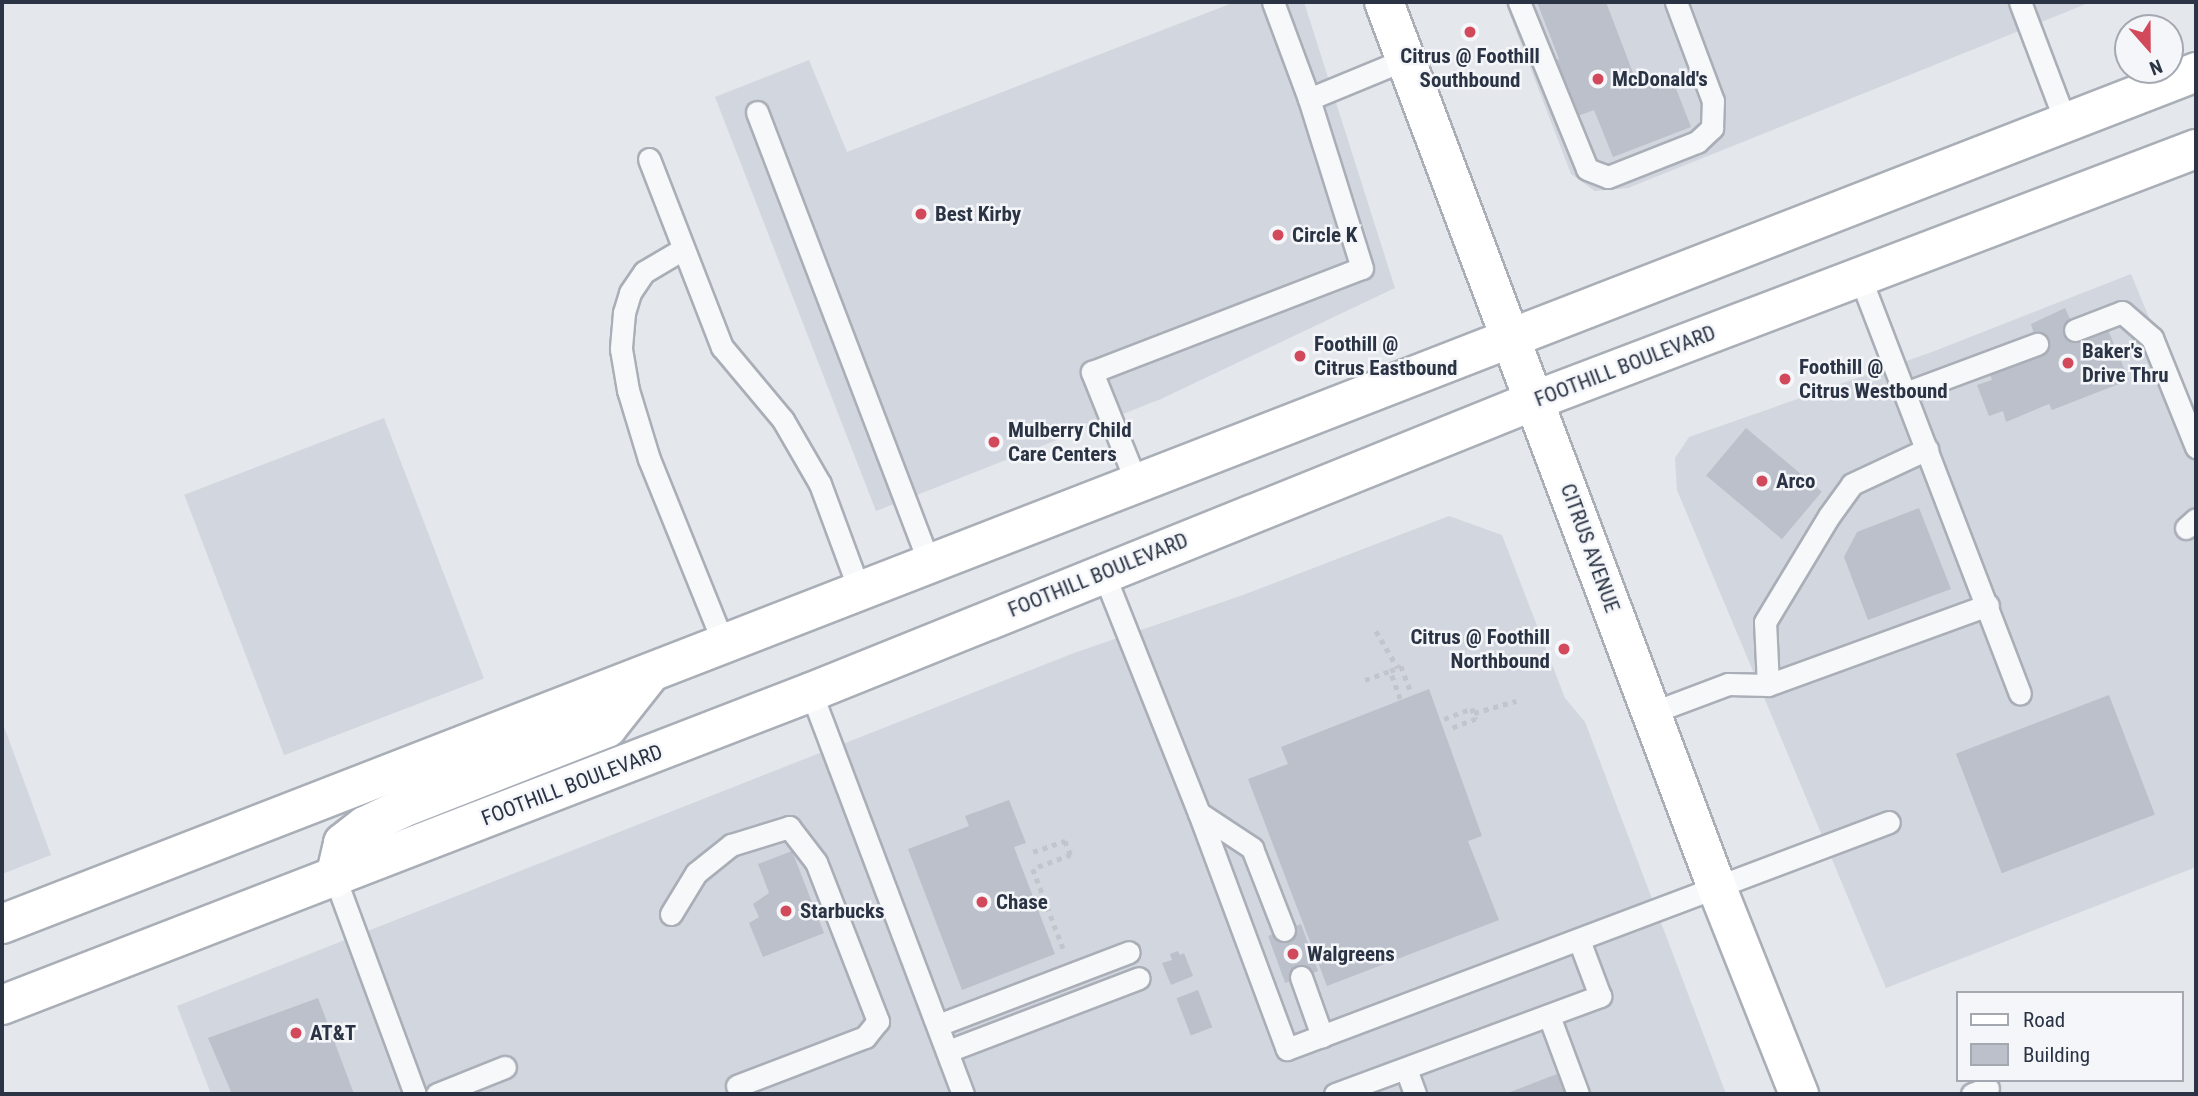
<!DOCTYPE html>
<html>
<head>
<meta charset="utf-8">
<style>
	body { margin:0 }
	#map { position:relative; width:2198px; height:1096px; overflow:hidden; background:#e4e7ec; font-family:"Roboto Condensed",sans-serif }
	div>[style] { position:absolute }
	[style*='--x'] { left:calc(var(--x)*1px); top:calc(var(--y)*1px); width:calc(var(--w)*1px); rotate:calc(var(--a)*1deg) }
	.built>* { inset:0; background:#d2d6de; transform-origin:0 0 }
	.building>* { inset:0; background:#bbc0ca; transform-origin:0 0 }
	.path>* { height:4.5px; margin-top:-2.25px; transform-origin:0; background:repeating-linear-gradient(90deg,#c2c5cb 0 5px,transparent 0 10px) }
	.roads { filter:drop-shadow(2px 0 #a9aeb7) drop-shadow(-2px 0 #a9aeb7) drop-shadow(0 2px #a9aeb7) drop-shadow(0 -2px #a9aeb7) }
	.service>* { height:21px; margin:-10.5px; padding:0 10.5px; transform-origin:10.5px; border-radius:10.5px; background:#f7f8fa }
	.secondary>* { height:38px; margin:-19px; padding:0 19px; transform-origin:19px; border-radius:19px; background:#fff }
	.primary>* { height:38px; margin:-19px; padding:0 19px; transform-origin:19px; border-radius:19px; background:#fff }
	.dots>* { width:19px; height:19px; translate:-50% -50%; box-sizing:border-box; border:4px solid #f4f6f9; border-radius:50% }
	span { translate:-50% -50%; white-space:nowrap; text-align:center; line-height:1.15; -webkit-text-stroke:5px #f4f6f9; paint-order:stroke }
	.poi-label { font-size:21px; color:#2b3445; font-weight:700 }
	.left { translate:0 -50%; text-align:left }
	.right { translate:-100% -50%; text-align:right }
	.street-label { font-size:21px; color:#2b3445 }
	.frame { position:absolute; inset:0; border:4px solid #2b3445; pointer-events:none }
	.legend { position:absolute; left:1956px; top:991px; width:228px; height:91px; box-sizing:border-box; background:#f4f6f9; border:2px solid #a4a8b1; margin:0; padding:9px 12px; list-style:none; font-size:21px; color:#2b3445 }
	.legend li { display:flex; align-items:center; gap:14px; height:35px }
	.legend b { width:35px; border:2px solid #a4a8b1 }
	.north { position:absolute; left:2114px; top:14px; width:70px; height:70px; box-sizing:border-box; background:#f4f6f9; border:2px solid #a4a8b1; border-radius:50%; rotate:159deg; font-size:19px; font-weight:700; line-height:28px; text-align:center; color:#2b3445 }
	.north::after { content:''; display:block; margin:auto; width:24px; height:32px; background:#d1495b; clip-path:polygon(50% 0,100% 100%,50% 72%,0 100%) }
</style>
</head>
<body>
<div id="map">
	<div class="built">
		<i style="clip-path:polygon(1235px 2px,1304px 2px,1395px 288px,1161px 399px,876px 511px,715px 97px,809px 60px,847px 152px)"></i>
		<i style="clip-path:polygon(1505px 2px,2091px 2px,1628px 188px,1595px 191px,1571px 174px)"></i>
		<i style="clip-path:polygon(2131px 274px,2196px 431px,2196px 867px,1886px 988px,1677px 490px,1675px 458px,1689px 437px,1932px 352px)"></i>
		<i style="left:384px;top:418px;width:279px;height:214px;rotate:69deg"></i>
		<i style="clip-path:polygon(1449px 516px,1502px 535px,1565px 698px,1585px 722px,1726px 1094px,211px 1094px,177px 1006px,1074px 653px,1243px 595px)"></i>
		<i style="clip-path:polygon(2px 721px,51px 855px,2px 874px)"></i>
	</div>
	<div class="building">
		<i style="clip-path:polygon(1537px 2px,1606px 2px,1638px 86px,1670px 73px,1691px 127px,1613px 157px,1594px 110px,1575px 117px,1553px 61px,1559px 59px)"></i>
		<i style="clip-path:polygon(2065px 308px,2079px 338px,2106px 325px,2129px 380px,2052px 410px,2049px 404px,2006px 422px,2003px 411px,1989px 416px,1977px 385px,1992px 380px,1989px 372px,2040px 355px,2031px 324px)"></i>
		<i style="left:1746px;top:428px;width:99px;height:62px;rotate:40deg"></i>
		<i style="clip-path:polygon(1919px 508px,1951px 589px,1868px 620px,1844px 557px,1857px 532px)"></i>
		<i style="clip-path:polygon(1429px 689px,1482px 836px,1468px 841px,1499px 920px,1327px 986px,1248px 779px,1288px 764px,1281px 747px)"></i>
		<i style="left:2109px;top:695px;width:128px;height:164px;rotate:69deg"></i>
		<i style="clip-path:polygon(1009px 800px,1026px 843px,1014px 847px,1055px 954px,962px 990px,908px 849px,969px 826px,965px 816px)"></i>
		<i style="clip-path:polygon(792px 851px,824px 933px,763px 957px,749px 923px,759px 917px,753px 904px,769px 893px,758px 864px)"></i>
		<i style="left:1301px;top:924px;width:50px;height:35px;rotate:70deg"></i>
		<i style="clip-path:polygon(1178px 951px,1180px 955px,1184px 953px,1193px 976px,1171px 985px,1162px 963px,1172px 960px,1170px 954px)"></i>
		<i style="left:1198px;top:990px;width:40px;height:23px;rotate:69deg"></i>
		<i style="clip-path:polygon(318px 998px,354px 1094px,232px 1094px,208px 1038px)"></i>
		<i style="clip-path:polygon(1557px 1074px,1566px 1094px,1505px 1094px)"></i>
	</div>
	<div class="path">
		<i style="--x:1376;--y:631;--w:43;--a:59.3"></i>
		<i style="--x:1365;--y:680;--w:27;--a:-20"></i>
		<i style="--x:1400;--y:699;--w:30;--a:-110"></i>
		<i style="--x:1390;--y:671;--w:12;--a:-24"></i>
		<i style="--x:1401;--y:666;--w:30;--a:69"></i>
		<i style="--x:1474;--y:713;--w:44;--a:-15.9"></i>
		<i style="--x:1444;--y:719;--w:30;--a:-21"></i>
		<i style="--x:1472;--y:708;--w:12;--a:70"></i>
		<i style="--x:1476;--y:719;--w:30;--a:159"></i>
		<i style="--x:1033;--y:852;--w:34;--a:-19"></i>
		<i style="--x:1065;--y:841;--w:15;--a:67"></i>
		<i style="--x:1071;--y:855;--w:40;--a:159.8"></i>
		<i style="--x:1033;--y:869;--w:85;--a:69.2"></i>
	</div>
	<div class="roads">
		<div class="service">
			<i style="--x:1273;--y:2;--w:103;--a:69.6"></i>
			<i style="--x:1309;--y:99;--w:105;--a:-22.4"></i>
			<i style="--x:1519;--y:2;--w:180;--a:67.8"></i>
			<i style="--x:1587;--y:169;--w:22;--a:21"></i>
			<i style="--x:1608;--y:177;--w:96;--a:-21.5"></i>
			<i style="--x:1697;--y:142;--w:21;--a:-43"></i>
			<i style="--x:1712;--y:128;--w:27;--a:-88"></i>
			<i style="--x:1713;--y:101;--w:106;--a:-110.5"></i>
			<i style="--x:2020;--y:2;--w:129;--a:69.2"></i>
			<i style="--x:757;--y:112;--w:485;--a:69.1"></i>
			<i style="--x:649;--y:159;--w:202;--a:68.8"></i>
			<i style="--x:722;--y:347;--w:95;--a:50.1"></i>
			<i style="--x:783;--y:420;--w:74;--a:60"></i>
			<i style="--x:820;--y:484;--w:115;--a:69.7"></i>
			<i style="--x:683;--y:249;--w:45;--a:149.5"></i>
			<i style="--x:644;--y:272;--w:25;--a:124"></i>
			<i style="--x:630;--y:293;--w:21;--a:107"></i>
			<i style="--x:624;--y:313;--w:36;--a:95"></i>
			<i style="--x:621;--y:349;--w:42;--a:80.3"></i>
			<i style="--x:628;--y:390;--w:72;--a:73.1"></i>
			<i style="--x:649;--y:459;--w:201;--a:68"></i>
			<i style="--x:1860;--y:277;--w:446;--a:69"></i>
			<i style="--x:2075;--y:330;--w:50;--a:-21"></i>
			<i style="--x:2122;--y:312;--w:40;--a:41"></i>
			<i style="--x:2152;--y:338;--w:118;--a:68"></i>
			<i style="--x:1905;--y:393;--w:141;--a:-20.4"></i>
			<i style="--x:1137;--y:484;--w:121;--a:-111.9"></i>
			<i style="--x:1092;--y:372;--w:289;--a:-21.1"></i>
			<i style="--x:1362;--y:268;--w:177;--a:-107.4"></i>
			<i style="--x:2186;--y:528;--w:13;--a:-42"></i>
			<i style="--x:1103;--y:572;--w:259;--a:68.3"></i>
			<i style="--x:1199;--y:813;--w:252;--a:69.6"></i>
			<i style="--x:1287;--y:1049;--w:643;--a:-20.66"></i>
			<i style="--x:1768;--y:685;--w:63;--a:-92.7"></i>
			<i style="--x:1765;--y:622;--w:124;--a:-58.9"></i>
			<i style="--x:1829;--y:516;--w:39;--a:-54"></i>
			<i style="--x:1852;--y:484;--w:83;--a:-25"></i>
			<i style="--x:811;--y:692;--w:430;--a:69.3"></i>
			<i style="--x:1651;--y:713;--w:82;--a:-20.6"></i>
			<i style="--x:1728;--y:684;--w:40;--a:1.4"></i>
			<i style="--x:1768;--y:685;--w:234;--a:-20"></i>
			<i style="--x:1199;--y:813;--w:64;--a:33.4"></i>
			<i style="--x:1252;--y:848;--w:88;--a:68.7"></i>
			<i style="--x:335;--y:878;--w:230;--a:69.7"></i>
			<i style="--x:671;--y:914;--w:48;--a:-58.6"></i>
			<i style="--x:696;--y:873;--w:45;--a:-38.7"></i>
			<i style="--x:731;--y:845;--w:61;--a:-17.2"></i>
			<i style="--x:789;--y:827;--w:44;--a:52.4"></i>
			<i style="--x:816;--y:862;--w:171;--a:68.7"></i>
			<i style="--x:878;--y:1021;--w:21;--a:129"></i>
			<i style="--x:865;--y:1037;--w:137;--a:159.1"></i>
			<i style="--x:1301;--y:977;--w:63;--a:70.4"></i>
			<i style="--x:1549;--y:1016;--w:83;--a:69.6"></i>
			<i style="--x:938;--y:1025;--w:204;--a:-20.9"></i>
			<i style="--x:948;--y:1051;--w:204;--a:-20.9"></i>
			<i style="--x:1406;--y:1069;--w:27;--a:70"></i>
			<i style="--x:437;--y:1094;--w:73;--a:-21.7"></i>
			<i style="--x:1335;--y:1094;--w:283;--a:-20.3"></i>
			<i style="--x:1600;--y:996;--w:60;--a:-110.6"></i>
			<i style="--x:1972;--y:1094;--w:17;--a:-21"></i>
		</div>
		<div class="secondary">
			<i style="--x:1384;--y:2;--w:947;--a:69.4"></i>
			<i style="--x:1717;--y:888;--w:222;--a:68.3"></i>
		</div>
		<div class="primary">
			<i style="--x:335;--y:878;--w:36;--a:-77"></i>
			<i style="--x:343;--y:843;--w:28;--a:-38"></i>
			<i style="--x:365;--y:826;--w:42;--a:-25.3"></i>
			<i style="--x:403;--y:808;--w:219;--a:-21.4"></i>
			<i style="--x:607;--y:728;--w:66;--a:-51.7"></i>
			<i style="--x:2;--y:924;--w:2354;--a:-21.22"></i>
			<i style="--x:2;--y:1005;--w:867;--a:-21.15"></i>
			<i style="--x:811;--y:692;--w:782;--a:-21.94"></i>
			<i style="--x:1536;--y:400;--w:706;--a:-20.82"></i>
		</div>
	</div>
	<div class="dots">
		<i style="left:1470px;top:32px;background:#d1495b"></i>
		<i style="left:1598px;top:79px;background:#d1495b"></i>
		<i style="left:921px;top:214px;background:#d1495b"></i>
		<i style="left:1278px;top:235px;background:#d1495b"></i>
		<i style="left:1300px;top:356px;background:#d1495b"></i>
		<i style="left:2068px;top:363px;background:#d1495b"></i>
		<i style="left:1785px;top:379px;background:#d1495b"></i>
		<i style="left:994px;top:442px;background:#d1495b"></i>
		<i style="left:1762px;top:481px;background:#d1495b"></i>
		<i style="left:1564px;top:649px;background:#d1495b"></i>
		<i style="left:982px;top:902px;background:#d1495b"></i>
		<i style="left:786px;top:911px;background:#d1495b"></i>
		<i style="left:1293px;top:954px;background:#d1495b"></i>
		<i style="left:296px;top:1033px;background:#d1495b"></i>
	</div>
	<div class="poi-label">
		<span style="left:1470px;top:68px">Citrus @ Foothill<br>Southbound</span>
		<span class="left" style="left:1612px;top:79px">McDonald's</span>
		<span class="left" style="left:935px;top:214px">Best Kirby</span>
		<span class="left" style="left:1292px;top:235px">Circle K</span>
		<span class="left" style="left:1314px;top:356px">Foothill @<br>Citrus Eastbound</span>
		<span class="left" style="left:2082px;top:363px">Baker's<br>Drive Thru</span>
		<span class="left" style="left:1799px;top:379px">Foothill @<br>Citrus Westbound</span>
		<span class="left" style="left:1008px;top:442px">Mulberry Child<br>Care Centers</span>
		<span class="left" style="left:1776px;top:481px">Arco</span>
		<span class="right" style="left:1550px;top:649px">Citrus @ Foothill<br>Northbound</span>
		<span class="left" style="left:996px;top:902px">Chase</span>
		<span class="left" style="left:800px;top:911px">Starbucks</span>
		<span class="left" style="left:1307px;top:954px">Walgreens</span>
		<span class="left" style="left:310px;top:1033px">AT&amp;T</span>
	</div>
	<div class="street-label">
		<span style="left:1625px;top:366px;rotate:-21deg">FOOTHILL BOULEVARD</span>
		<span style="left:1590px;top:548px;rotate:70deg">CITRUS AVENUE</span>
		<span style="left:1098px;top:575px;rotate:-22deg">FOOTHILL BOULEVARD</span>
		<span style="left:572px;top:785px;rotate:-21deg">FOOTHILL BOULEVARD</span>
	</div>
	<div class="frame"></div>
	<ul class="legend">
	<li><b style="height:9px;background:#fff"></b>Road</li>
	<li><b style="height:19px;background:#bbc0ca"></b>Building</li>
	</ul>
	<div class="north">N</div>
</div>
</body>
</html>
